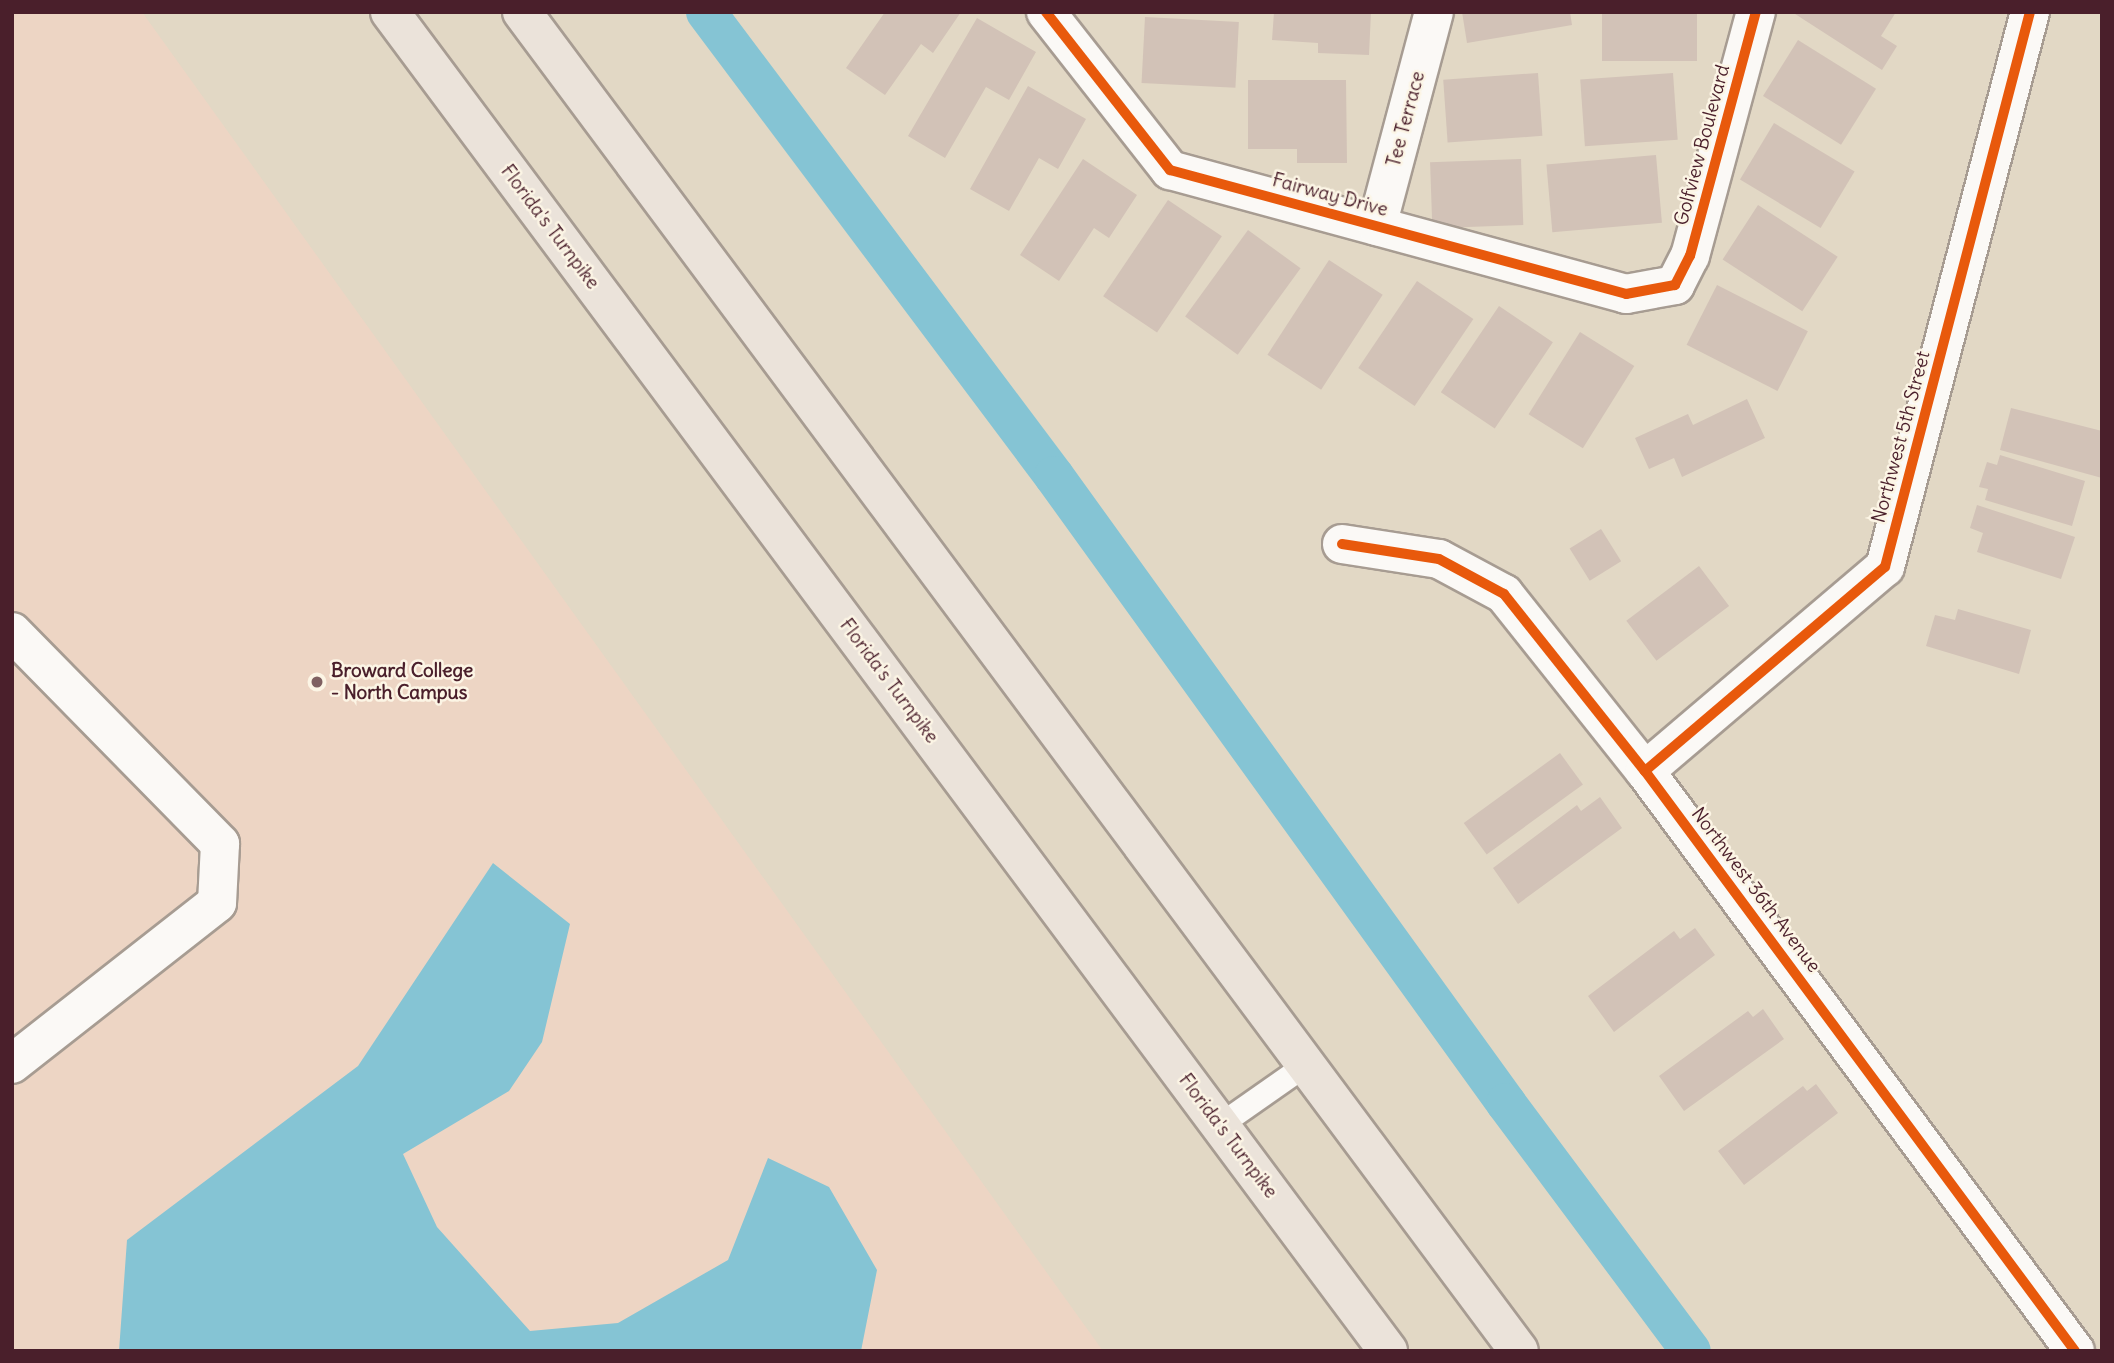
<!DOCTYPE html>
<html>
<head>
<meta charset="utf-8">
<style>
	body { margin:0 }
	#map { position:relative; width:2114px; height:1363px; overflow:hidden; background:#e2d8c5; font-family:Delius,sans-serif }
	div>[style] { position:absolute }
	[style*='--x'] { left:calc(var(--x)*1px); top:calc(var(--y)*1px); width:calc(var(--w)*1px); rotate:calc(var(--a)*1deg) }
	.built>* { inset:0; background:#edd5c4 }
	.water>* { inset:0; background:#85c4d4 }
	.canal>* { height:40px; margin:-20px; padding:0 20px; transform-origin:20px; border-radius:20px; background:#85c4d4 }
	.building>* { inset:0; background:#d2c2b7; transform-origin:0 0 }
	.roads { filter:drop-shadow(2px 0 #a79c92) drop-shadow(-2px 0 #a79c92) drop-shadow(0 2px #a79c92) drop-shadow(0 -2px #a79c92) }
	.lane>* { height:23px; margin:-11.5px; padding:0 11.5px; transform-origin:11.5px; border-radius:11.5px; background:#fbf9f6 }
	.street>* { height:38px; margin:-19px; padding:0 19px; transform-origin:19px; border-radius:19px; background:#fbf9f6 }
	.highway>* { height:38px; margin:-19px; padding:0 19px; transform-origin:19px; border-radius:19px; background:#ebe3da }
	.cycleway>* { height:10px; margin:-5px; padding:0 5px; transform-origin:5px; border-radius:5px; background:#e8590c }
	.dots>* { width:19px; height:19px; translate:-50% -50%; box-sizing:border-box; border:4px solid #fcf5e5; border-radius:50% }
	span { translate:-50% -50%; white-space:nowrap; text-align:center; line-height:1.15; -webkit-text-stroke:5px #fcf5e5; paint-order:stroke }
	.street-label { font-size:19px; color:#4a1f2b }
	.poi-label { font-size:19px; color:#4a1f2b; font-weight:700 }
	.left { translate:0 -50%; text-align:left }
	.frame { position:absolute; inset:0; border:14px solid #4a1f2b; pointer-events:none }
</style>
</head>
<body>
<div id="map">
	<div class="built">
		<i style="clip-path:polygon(12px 12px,142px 12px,1103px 1351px,12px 1351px)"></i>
	</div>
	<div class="water">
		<i style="clip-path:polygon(493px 863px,570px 924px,542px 1042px,509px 1091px,403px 1154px,437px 1227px,530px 1331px,618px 1323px,728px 1260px,768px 1158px,829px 1187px,877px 1270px,861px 1351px,119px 1351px,127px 1240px,358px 1066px)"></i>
	</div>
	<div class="canal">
		<i style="--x:706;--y:12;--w:580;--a:53.13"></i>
		<i style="--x:1054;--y:476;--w:773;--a:54.21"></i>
		<i style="--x:1506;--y:1103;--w:309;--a:53.3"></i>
	</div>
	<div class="building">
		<i style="clip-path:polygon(885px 12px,961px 12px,933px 53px,921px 44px,885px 95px,846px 68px)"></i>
		<i style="clip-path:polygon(1274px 12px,1371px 12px,1369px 55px,1318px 53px,1318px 43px,1272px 40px)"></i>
		<i style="clip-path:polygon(1462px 12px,1570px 12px,1572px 25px,1467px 43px)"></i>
		<i style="left:1602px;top:12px;width:95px;height:49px"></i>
		<i style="clip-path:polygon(1792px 12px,1896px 12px,1881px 36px,1897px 46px,1882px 70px)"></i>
		<i style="left:1145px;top:17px;width:94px;height:66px;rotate:3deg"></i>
		<i style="clip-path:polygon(977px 18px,1036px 52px,1009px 100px,986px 87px,945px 158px,908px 136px)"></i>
		<i style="left:1798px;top:40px;width:92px;height:66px;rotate:32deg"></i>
		<i style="left:1538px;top:73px;width:63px;height:95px;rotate:86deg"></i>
		<i style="left:1673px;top:73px;width:67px;height:93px;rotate:86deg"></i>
		<i style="clip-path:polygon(1248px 80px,1346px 80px,1347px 163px,1297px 163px,1297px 149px,1248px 149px)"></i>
		<i style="clip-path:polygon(1028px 86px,1086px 119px,1058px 169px,1039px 158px,1009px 211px,970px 189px)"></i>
		<i style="left:1774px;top:123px;width:94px;height:66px;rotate:31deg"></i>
		<i style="left:1656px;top:155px;width:68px;height:110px;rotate:85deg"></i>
		<i style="clip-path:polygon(1083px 159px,1137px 195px,1109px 238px,1094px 228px,1059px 281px,1020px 255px)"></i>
		<i style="left:1521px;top:159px;width:66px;height:91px;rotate:88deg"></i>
		<i style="left:1168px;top:200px;width:65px;height:116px;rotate:34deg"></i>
		<i style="left:1758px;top:205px;width:95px;height:65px;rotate:33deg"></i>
		<i style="left:1248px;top:230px;width:65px;height:107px;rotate:36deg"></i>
		<i style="left:1329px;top:260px;width:64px;height:113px;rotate:33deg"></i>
		<i style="left:1417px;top:281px;width:68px;height:105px;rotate:34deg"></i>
		<i style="left:1717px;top:285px;width:102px;height:67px;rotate:27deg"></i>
		<i style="left:1499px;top:306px;width:65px;height:104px;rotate:34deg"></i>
		<i style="left:1580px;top:332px;width:64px;height:97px;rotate:32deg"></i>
		<i style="clip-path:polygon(1747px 399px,1765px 438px,1682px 477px,1674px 458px,1649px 469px,1635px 438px,1688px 414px,1693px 425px)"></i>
		<i style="clip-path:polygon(2011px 408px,2102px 431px,2102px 478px,2000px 450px)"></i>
		<i style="clip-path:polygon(2000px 455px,2085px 481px,2072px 526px,1985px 500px,1988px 489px,1979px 487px,1987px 462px,1997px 465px)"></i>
		<i style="clip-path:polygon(1977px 505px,2075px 537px,2061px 579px,1977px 552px,1983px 533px,1970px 528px)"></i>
		<i style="left:1601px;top:529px;width:38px;height:37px;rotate:58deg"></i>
		<i style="left:1699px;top:566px;width:50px;height:91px;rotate:53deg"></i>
		<i style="clip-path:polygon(1958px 609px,2031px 630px,2019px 674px,1926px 646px,1935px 615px,1955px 620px)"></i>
		<i style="left:1560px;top:753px;width:39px;height:119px;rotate:54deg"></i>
		<i style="clip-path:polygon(1600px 797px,1622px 828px,1518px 904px,1493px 868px,1577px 805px,1581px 811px)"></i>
		<i style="clip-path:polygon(1695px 928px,1715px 955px,1614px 1032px,1588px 996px,1674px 931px,1680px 939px)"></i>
		<i style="clip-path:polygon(1763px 1009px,1784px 1039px,1684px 1111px,1659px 1076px,1748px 1011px,1753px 1017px)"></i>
		<i style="clip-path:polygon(1816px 1084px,1838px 1113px,1744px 1185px,1718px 1151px,1803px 1086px,1807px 1091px)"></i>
	</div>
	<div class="roads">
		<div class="lane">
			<i style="--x:1219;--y:1125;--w:106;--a:-35"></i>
		</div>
		<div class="street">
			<i style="--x:1046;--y:12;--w:201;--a:51.9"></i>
			<i style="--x:1170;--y:170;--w:473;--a:15.2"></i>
			<i style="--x:1626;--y:294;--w:50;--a:-10.4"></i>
			<i style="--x:1675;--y:285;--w:33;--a:-63"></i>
			<i style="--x:1690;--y:256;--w:253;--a:-74.9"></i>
			<i style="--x:1377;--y:226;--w:221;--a:-75.1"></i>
			<i style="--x:1342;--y:544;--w:98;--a:8.8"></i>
			<i style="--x:1439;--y:559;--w:74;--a:28.3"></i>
			<i style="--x:1504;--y:594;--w:226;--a:51.5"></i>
			<i style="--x:1645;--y:771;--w:722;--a:53.45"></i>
			<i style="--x:12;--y:632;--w:297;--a:45.5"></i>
			<i style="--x:220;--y:844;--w:59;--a:92.9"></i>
			<i style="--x:217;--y:903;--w:261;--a:141.9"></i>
			<i style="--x:1645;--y:771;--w:315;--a:-40.4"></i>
			<i style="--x:1885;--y:567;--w:574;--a:-75.36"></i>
		</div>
		<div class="highway">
			<i style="--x:390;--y:12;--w:1670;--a:53.3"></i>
			<i style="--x:522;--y:12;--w:1669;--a:53.33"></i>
		</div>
	</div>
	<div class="cycleway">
		<i style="--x:1046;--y:12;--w:201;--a:51.9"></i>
		<i style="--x:1170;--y:170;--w:473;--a:15.2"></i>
		<i style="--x:1626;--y:294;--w:50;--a:-10.4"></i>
		<i style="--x:1675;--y:285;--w:33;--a:-63"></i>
		<i style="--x:1690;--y:256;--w:253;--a:-74.9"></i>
		<i style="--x:1342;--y:544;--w:98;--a:8.8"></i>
		<i style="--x:1439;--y:559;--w:74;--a:28.3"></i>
		<i style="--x:1504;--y:594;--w:226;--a:51.5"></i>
		<i style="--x:1645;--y:771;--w:722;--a:53.45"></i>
		<i style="--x:1645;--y:771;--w:315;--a:-40.4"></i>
		<i style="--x:1885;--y:567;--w:574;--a:-75.36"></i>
	</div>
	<div class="dots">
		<i style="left:317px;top:682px;background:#7f6061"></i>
	</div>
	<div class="street-label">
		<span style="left:1406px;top:119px;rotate:-75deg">Tee Terrace</span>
		<span style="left:1702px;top:145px;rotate:-75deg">Golfview Boulevard</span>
		<span style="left:1330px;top:195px;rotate:15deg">Fairway Drive</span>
		<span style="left:550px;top:227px;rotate:53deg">Florida's Turnpike</span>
		<span style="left:1901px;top:437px;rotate:-75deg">Northwest 5th Street</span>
		<span style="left:889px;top:681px;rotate:53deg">Florida's Turnpike</span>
		<span style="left:1756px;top:890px;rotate:53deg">Northwest 36th Avenue</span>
		<span style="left:1228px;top:1136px;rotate:53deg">Florida's Turnpike</span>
	</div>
	<div class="poi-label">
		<span class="left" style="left:331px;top:682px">Broward College<br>- North Campus</span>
	</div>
	<div class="frame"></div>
</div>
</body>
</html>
